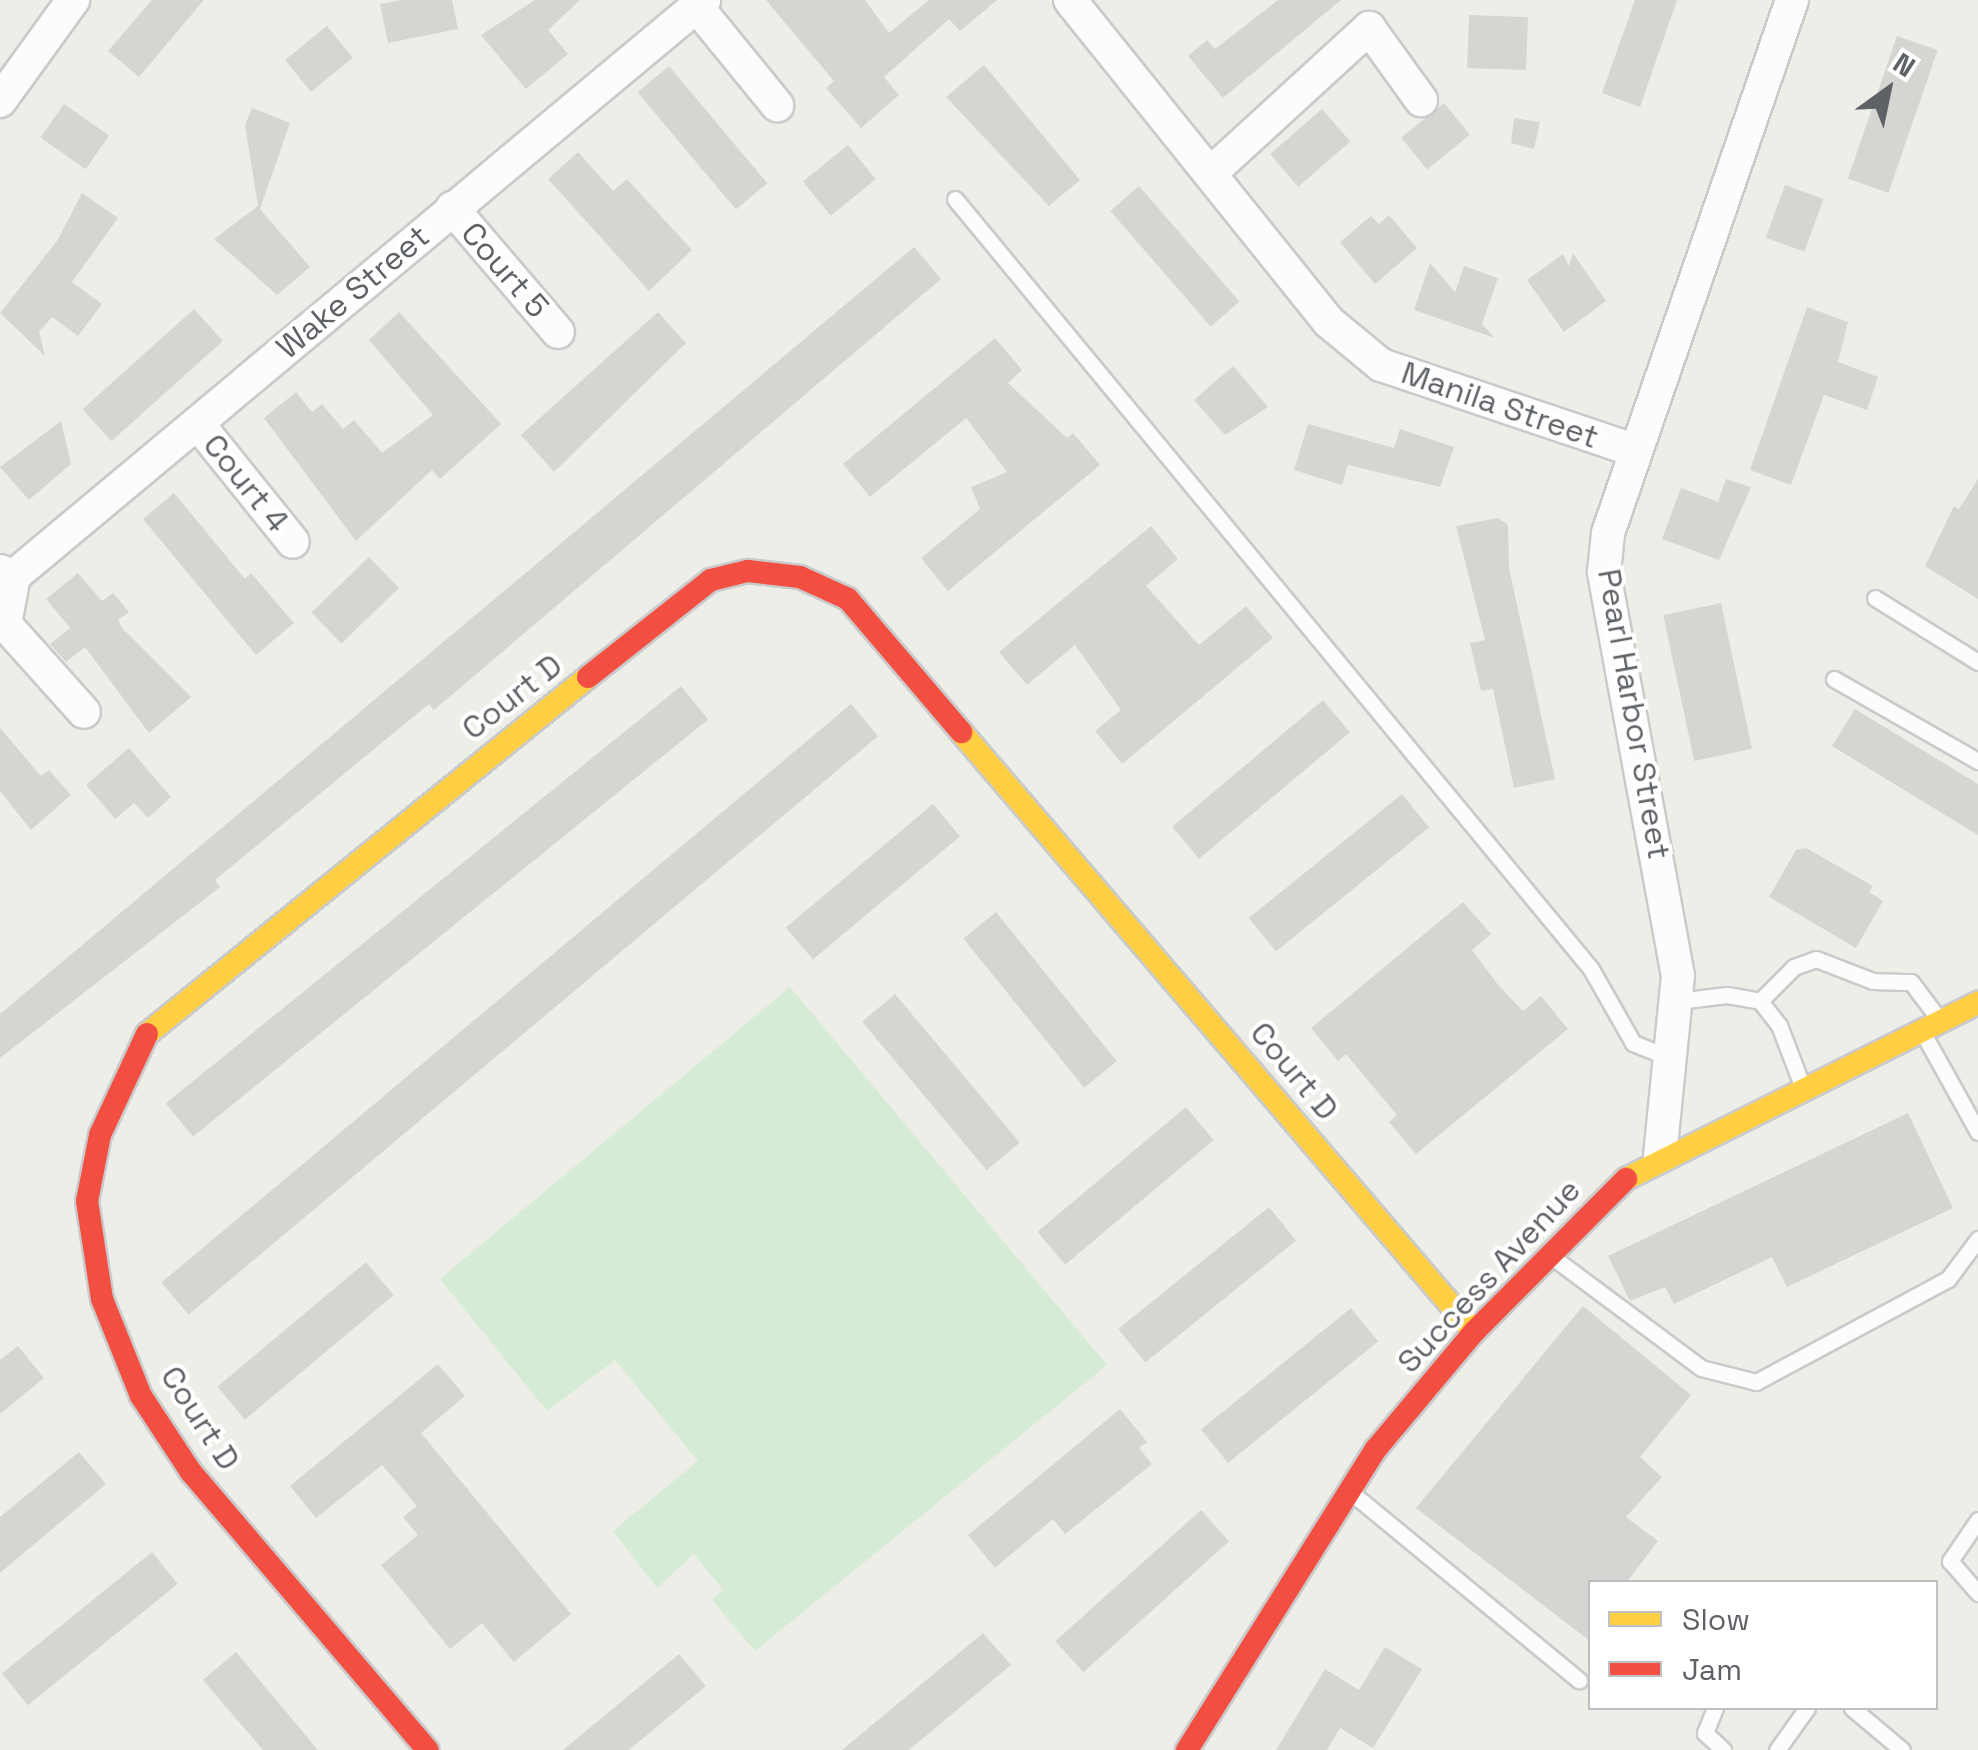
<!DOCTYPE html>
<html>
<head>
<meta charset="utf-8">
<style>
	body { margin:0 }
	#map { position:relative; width:1978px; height:1750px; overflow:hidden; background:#eeeee9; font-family:"Space Grotesk",sans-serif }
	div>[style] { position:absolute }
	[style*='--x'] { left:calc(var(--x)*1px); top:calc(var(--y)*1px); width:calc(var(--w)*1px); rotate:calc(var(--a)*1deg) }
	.green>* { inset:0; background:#d6ebd5 }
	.building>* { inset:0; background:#d5d5d2; transform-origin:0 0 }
	.roads { filter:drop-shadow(2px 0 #cacaca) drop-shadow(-2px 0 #cacaca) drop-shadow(0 2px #cacaca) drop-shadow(0 -2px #cacaca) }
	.lane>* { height:15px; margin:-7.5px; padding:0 7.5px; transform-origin:7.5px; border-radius:7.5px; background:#fcfcfc }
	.street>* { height:32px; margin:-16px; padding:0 16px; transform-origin:16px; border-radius:16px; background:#fcfcfc }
	.slow>* { height:22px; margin:-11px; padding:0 11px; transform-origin:11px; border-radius:11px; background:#ffcf43 }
	.jam>* { height:22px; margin:-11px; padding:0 11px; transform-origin:11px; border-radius:11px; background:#f24e42 }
	span { translate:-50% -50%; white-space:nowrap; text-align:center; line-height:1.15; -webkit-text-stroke:8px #fff; paint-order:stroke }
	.street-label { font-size:32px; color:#5e6267 }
	.legend { position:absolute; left:1588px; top:1580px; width:350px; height:130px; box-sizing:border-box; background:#fff; border:2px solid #bfc0c2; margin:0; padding:12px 18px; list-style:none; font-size:30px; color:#5e6267 }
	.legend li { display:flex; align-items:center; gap:20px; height:50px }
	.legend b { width:50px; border:2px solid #bfc0c2 }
	.north { position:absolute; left:1838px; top:40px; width:100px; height:100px; -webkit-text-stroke:8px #fff; paint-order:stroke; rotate:33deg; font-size:28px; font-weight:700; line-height:40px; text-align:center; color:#5e6267 }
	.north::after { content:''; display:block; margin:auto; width:35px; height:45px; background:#5e6267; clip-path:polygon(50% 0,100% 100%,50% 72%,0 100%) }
</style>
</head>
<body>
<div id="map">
	<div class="green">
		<i style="clip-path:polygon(790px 987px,1107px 1365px,755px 1651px,712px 1600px,723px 1590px,694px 1554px,657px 1588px,613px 1531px,698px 1461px,615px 1360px,547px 1411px,440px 1279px)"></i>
	</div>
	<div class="building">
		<i style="clip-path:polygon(152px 0,204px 0,139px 77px,108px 51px)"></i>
		<i style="clip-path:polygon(401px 0,452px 0,458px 29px,388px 43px,380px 4px)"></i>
		<i style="clip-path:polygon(535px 0,580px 0,548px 30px,568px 54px,526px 89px,481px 35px)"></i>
		<i style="clip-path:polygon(766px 0,865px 0,889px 33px,929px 0,997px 0,960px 31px,949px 19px,884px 77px,899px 95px,861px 128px,826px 88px,834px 81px)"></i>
		<i style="clip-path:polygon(1278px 0,1341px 0,1223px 98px,1188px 56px,1207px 40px,1215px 49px)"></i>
		<i style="clip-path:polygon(1635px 0,1677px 0,1640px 107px,1602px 93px)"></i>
		<i style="left:1469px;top:15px;width:59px;height:53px;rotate:2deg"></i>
		<i style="left:327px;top:26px;width:41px;height:54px;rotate:51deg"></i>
		<i style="left:1897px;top:36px;width:43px;height:151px;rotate:19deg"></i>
		<i style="clip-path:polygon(984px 65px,1080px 180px,1049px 206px,946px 97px)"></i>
		<i style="left:669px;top:66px;width:153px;height:41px;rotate:50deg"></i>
		<i style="left:1444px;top:103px;width:41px;height:55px;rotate:51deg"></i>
		<i style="left:64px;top:104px;width:55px;height:41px;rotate:35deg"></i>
		<i style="clip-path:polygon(252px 108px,290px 123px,260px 209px,310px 267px,277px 295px,214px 239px,258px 206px,245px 125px)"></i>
		<i style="left:1322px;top:109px;width:43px;height:69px;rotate:49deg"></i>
		<i style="clip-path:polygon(1514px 118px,1540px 122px,1534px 149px,1511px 143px)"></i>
		<i style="left:848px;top:145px;width:44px;height:58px;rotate:51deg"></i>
		<i style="clip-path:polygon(578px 152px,613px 191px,627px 179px,692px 250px,649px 291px,548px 179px)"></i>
		<i style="left:1785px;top:185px;width:41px;height:56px;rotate:20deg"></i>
		<i style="left:1139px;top:186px;width:153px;height:38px;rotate:49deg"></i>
		<i style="clip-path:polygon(82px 193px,118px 218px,72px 282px,102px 304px,78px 336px,52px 317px,39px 332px,45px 356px,0 313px,57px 241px)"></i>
		<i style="clip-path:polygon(1389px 215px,1417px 248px,1375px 284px,1340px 242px,1371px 216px,1379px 224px)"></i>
		<i style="clip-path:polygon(914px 247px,941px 279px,434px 710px,429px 704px,215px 880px,220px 887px,0 1058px,0 1014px)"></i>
		<i style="clip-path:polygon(1573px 253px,1606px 301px,1564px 332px,1527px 280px,1563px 254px,1569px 266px)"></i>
		<i style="clip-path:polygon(1430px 263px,1455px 292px,1464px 266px,1498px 278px,1482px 324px,1495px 338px,1414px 310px)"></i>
		<i style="clip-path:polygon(1807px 307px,1848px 322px,1838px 362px,1878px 377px,1867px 410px,1824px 395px,1791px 485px,1750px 470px)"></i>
		<i style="left:194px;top:309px;width:43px;height:150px;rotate:48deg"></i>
		<i style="clip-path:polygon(399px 312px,501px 424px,440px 479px,432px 470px,356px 541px,264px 418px,296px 392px,312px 412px,322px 404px,343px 429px,354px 420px,382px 453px,433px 415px,369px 340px)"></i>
		<i style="clip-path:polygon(658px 312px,686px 343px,554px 472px,521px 435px)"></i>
		<i style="clip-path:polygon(995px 338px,1022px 370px,1008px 383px,1067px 438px,1073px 433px,1100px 465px,948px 591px,921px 558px,980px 509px,971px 487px,1007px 472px,966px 418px,870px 497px,843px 464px)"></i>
		<i style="clip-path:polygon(1233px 366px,1268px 407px,1225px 435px,1194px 400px)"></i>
		<i style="clip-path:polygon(61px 421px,71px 464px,29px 500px,0 467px)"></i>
		<i style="clip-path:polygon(1308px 424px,1394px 448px,1400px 429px,1454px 447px,1440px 487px,1348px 465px,1342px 485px,1294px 470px)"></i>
		<i style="clip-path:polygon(1726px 479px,1751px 487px,1719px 560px,1662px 539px,1681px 488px,1718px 502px)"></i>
		<i style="clip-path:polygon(1978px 479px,1978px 599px,1925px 566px,1954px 506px,1959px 509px)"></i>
		<i style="clip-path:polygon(174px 493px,245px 579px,251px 573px,294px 623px,256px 655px,143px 519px)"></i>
		<i style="clip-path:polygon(1498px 518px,1508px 525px,1509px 568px,1555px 779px,1514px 788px,1493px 689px,1481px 691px,1470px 643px,1485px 640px,1456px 526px)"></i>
		<i style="clip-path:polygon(1151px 526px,1178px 559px,1146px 586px,1199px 645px,1246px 606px,1273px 638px,1122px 764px,1095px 731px,1121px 710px,1075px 645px,1027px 685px,999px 652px)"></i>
		<i style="left:369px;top:557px;width:43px;height:80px;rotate:46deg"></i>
		<i style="clip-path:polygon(78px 573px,102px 601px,113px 593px,129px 612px,118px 620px,123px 629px,191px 697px,149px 733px,85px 647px,66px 662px,50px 644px,70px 628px,46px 599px)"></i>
		<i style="left:1721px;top:603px;width:149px;height:59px;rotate:78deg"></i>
		<i style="left:681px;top:686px;width:43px;height:663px;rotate:51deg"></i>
		<i style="left:1323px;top:700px;width:42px;height:197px;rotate:50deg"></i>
		<i style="left:851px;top:704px;width:42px;height:900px;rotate:50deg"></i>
		<i style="clip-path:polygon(1855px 709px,1978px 784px,1978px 835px,1832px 746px)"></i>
		<i style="clip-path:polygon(0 728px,41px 776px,49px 770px,71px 795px,31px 830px,0 791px)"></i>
		<i style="clip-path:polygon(129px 748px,171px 797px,148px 818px,134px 803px,115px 819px,86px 785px)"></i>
		<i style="left:1402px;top:794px;width:43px;height:197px;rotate:51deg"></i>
		<i style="left:933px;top:804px;width:42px;height:192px;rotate:50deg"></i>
		<i style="clip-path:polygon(1806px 848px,1873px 886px,1869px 892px,1883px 901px,1856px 948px,1769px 897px,1796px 850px)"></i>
		<i style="clip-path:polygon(1463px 902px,1491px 934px,1472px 950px,1499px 986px,1523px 1011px,1541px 996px,1568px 1029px,1416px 1154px,1389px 1122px,1397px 1115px,1346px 1054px,1338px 1061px,1311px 1028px)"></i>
		<i style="left:996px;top:912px;width:192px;height:42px;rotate:51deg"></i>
		<i style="left:895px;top:994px;width:194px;height:43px;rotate:50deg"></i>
		<i style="left:1186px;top:1107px;width:43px;height:194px;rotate:50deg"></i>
		<i style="clip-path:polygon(1908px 1113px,1953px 1208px,1787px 1287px,1772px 1257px,1674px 1304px,1665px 1287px,1630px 1301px,1608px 1256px)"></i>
		<i style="left:1269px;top:1207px;width:43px;height:194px;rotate:51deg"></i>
		<i style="left:366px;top:1262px;width:43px;height:194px;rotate:50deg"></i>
		<i style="clip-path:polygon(1583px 1306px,1691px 1395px,1640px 1457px,1662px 1477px,1626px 1517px,1658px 1541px,1627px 1582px,1590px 1582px,1590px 1641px,1416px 1508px)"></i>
		<i style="left:1351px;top:1308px;width:43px;height:193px;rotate:51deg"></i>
		<i style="clip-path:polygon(18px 1346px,44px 1378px,0 1414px,0 1360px)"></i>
		<i style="clip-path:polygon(438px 1364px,465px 1396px,421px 1433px,571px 1614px,514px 1662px,482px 1623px,450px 1649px,381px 1565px,418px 1535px,403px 1517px,417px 1506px,382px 1465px,316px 1518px,290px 1486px)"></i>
		<i style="clip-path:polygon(1120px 1409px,1147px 1442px,1139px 1448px,1152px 1464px,1065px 1534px,1053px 1519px,995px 1568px,968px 1535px)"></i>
		<i style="clip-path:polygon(79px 1452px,106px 1484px,0 1573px,0 1517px)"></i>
		<i style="left:1201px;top:1510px;width:42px;height:196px;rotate:48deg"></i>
		<i style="left:152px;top:1552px;width:41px;height:193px;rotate:51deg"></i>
		<i style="clip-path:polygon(983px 1633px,1011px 1665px,909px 1750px,842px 1750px)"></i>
		<i style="clip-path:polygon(1385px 1647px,1422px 1669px,1373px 1748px,1340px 1728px,1327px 1750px,1276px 1750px,1325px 1669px,1359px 1690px)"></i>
		<i style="clip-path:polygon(236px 1652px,318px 1750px,263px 1750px,203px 1680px)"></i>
		<i style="clip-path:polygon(679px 1654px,706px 1686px,629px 1750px,563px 1750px)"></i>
	</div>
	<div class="roads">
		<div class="lane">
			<i style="--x:955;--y:199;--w:999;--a:50.44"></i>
			<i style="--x:1591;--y:969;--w:85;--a:60.4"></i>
			<i style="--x:1633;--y:1043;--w:40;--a:22"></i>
			<i style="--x:1875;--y:598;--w:121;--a:31.9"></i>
			<i style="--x:1834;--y:679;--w:166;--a:29.7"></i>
			<i style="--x:1678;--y:1001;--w:49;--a:-7"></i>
			<i style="--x:1727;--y:995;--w:34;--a:10"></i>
			<i style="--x:1760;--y:1001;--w:31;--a:52"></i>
			<i style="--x:1779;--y:1025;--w:62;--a:69.2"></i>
			<i style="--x:1760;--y:1001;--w:48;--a:-45"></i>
			<i style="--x:1794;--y:967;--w:23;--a:-20"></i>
			<i style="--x:1816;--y:959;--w:61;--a:21.1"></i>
			<i style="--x:1873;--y:981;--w:38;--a:2"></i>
			<i style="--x:1911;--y:982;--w:46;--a:52.9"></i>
			<i style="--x:1924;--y:1035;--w:111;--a:60.9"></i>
			<i style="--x:1555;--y:1259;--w:182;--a:36.7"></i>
			<i style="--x:1701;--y:1368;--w:57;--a:14.3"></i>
			<i style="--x:1756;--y:1382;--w:218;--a:-28.2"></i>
			<i style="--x:1948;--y:1279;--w:50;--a:-53.1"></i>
			<i style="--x:1353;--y:1494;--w:293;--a:39.5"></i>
			<i style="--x:1978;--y:1520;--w:50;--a:124.3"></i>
			<i style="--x:1950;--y:1561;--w:43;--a:48.8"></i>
			<i style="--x:1715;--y:1708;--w:27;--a:112"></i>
			<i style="--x:1705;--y:1733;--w:25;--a:43"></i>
			<i style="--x:1852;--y:1708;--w:65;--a:40"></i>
			<i style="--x:1777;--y:1750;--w:52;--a:-54.5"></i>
		</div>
		<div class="street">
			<i style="--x:1070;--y:0;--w:413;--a:51.2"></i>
			<i style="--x:1329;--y:322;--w:67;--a:39.6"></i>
			<i style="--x:1381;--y:365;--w:269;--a:18.6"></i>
			<i style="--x:697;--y:7;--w:127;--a:50.8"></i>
			<i style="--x:0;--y:101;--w:125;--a:-54.1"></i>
			<i style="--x:1213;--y:171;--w:212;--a:-42.5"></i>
			<i style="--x:1369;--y:28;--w:89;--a:54.2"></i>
			<i style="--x:452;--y:208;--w:163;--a:49.5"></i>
			<i style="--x:198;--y:424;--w:151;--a:51.2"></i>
			<i style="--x:0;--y:571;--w:15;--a:20"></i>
			<i style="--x:14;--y:576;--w:899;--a:-39.85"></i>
			<i style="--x:14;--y:576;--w:49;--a:100.6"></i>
			<i style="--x:5;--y:624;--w:118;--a:48.1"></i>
			<i style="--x:1660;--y:1156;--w:181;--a:-84.3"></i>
			<i style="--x:1678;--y:976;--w:411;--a:-100.4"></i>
			<i style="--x:1604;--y:572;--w:39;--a:-84"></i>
			<i style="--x:1608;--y:533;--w:564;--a:-70.95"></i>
		</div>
		<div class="slow">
			<i style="--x:961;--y:732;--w:789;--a:49.47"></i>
			<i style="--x:147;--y:1034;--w:567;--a:-38.99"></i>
			<i style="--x:1626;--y:1179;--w:394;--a:-26.6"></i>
		</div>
		<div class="jam">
			<i style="--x:588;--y:677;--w:157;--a:-38.3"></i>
			<i style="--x:711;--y:580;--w:38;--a:-14"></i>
			<i style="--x:748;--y:571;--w:52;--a:6.6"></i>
			<i style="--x:800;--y:577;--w:53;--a:24.6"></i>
			<i style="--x:848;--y:599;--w:175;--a:49.6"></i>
			<i style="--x:147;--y:1034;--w:111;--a:115"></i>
			<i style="--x:100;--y:1135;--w:67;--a:101.1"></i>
			<i style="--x:87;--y:1201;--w:99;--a:81.3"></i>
			<i style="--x:102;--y:1299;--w:105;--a:68.1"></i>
			<i style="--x:141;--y:1396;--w:91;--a:56.7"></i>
			<i style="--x:191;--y:1472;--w:365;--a:49.6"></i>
			<i style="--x:1187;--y:1750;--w:355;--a:-57.9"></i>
			<i style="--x:1376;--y:1449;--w:153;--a:-50.1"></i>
			<i style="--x:1474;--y:1332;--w:216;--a:-45.2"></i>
		</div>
	</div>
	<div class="street-label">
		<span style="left:505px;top:270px;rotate:49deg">Court 5</span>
		<span style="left:353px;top:292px;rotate:-40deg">Wake Street</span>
		<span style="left:1500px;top:405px;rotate:19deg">Manila Street</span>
		<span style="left:246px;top:483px;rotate:51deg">Court 4</span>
		<span style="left:512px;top:697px;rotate:-38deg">Court D</span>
		<span style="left:1634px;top:714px;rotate:80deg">Pearl Harbor Street</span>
		<span style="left:1294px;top:1071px;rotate:50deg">Court D</span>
		<span style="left:1489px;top:1276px;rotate:-47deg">Success Avenue</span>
		<span style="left:200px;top:1418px;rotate:57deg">Court D</span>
	</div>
	<ul class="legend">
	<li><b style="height:12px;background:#ffcf43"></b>Slow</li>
	<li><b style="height:12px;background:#f24e42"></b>Jam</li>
	</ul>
	<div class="north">N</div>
</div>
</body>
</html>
